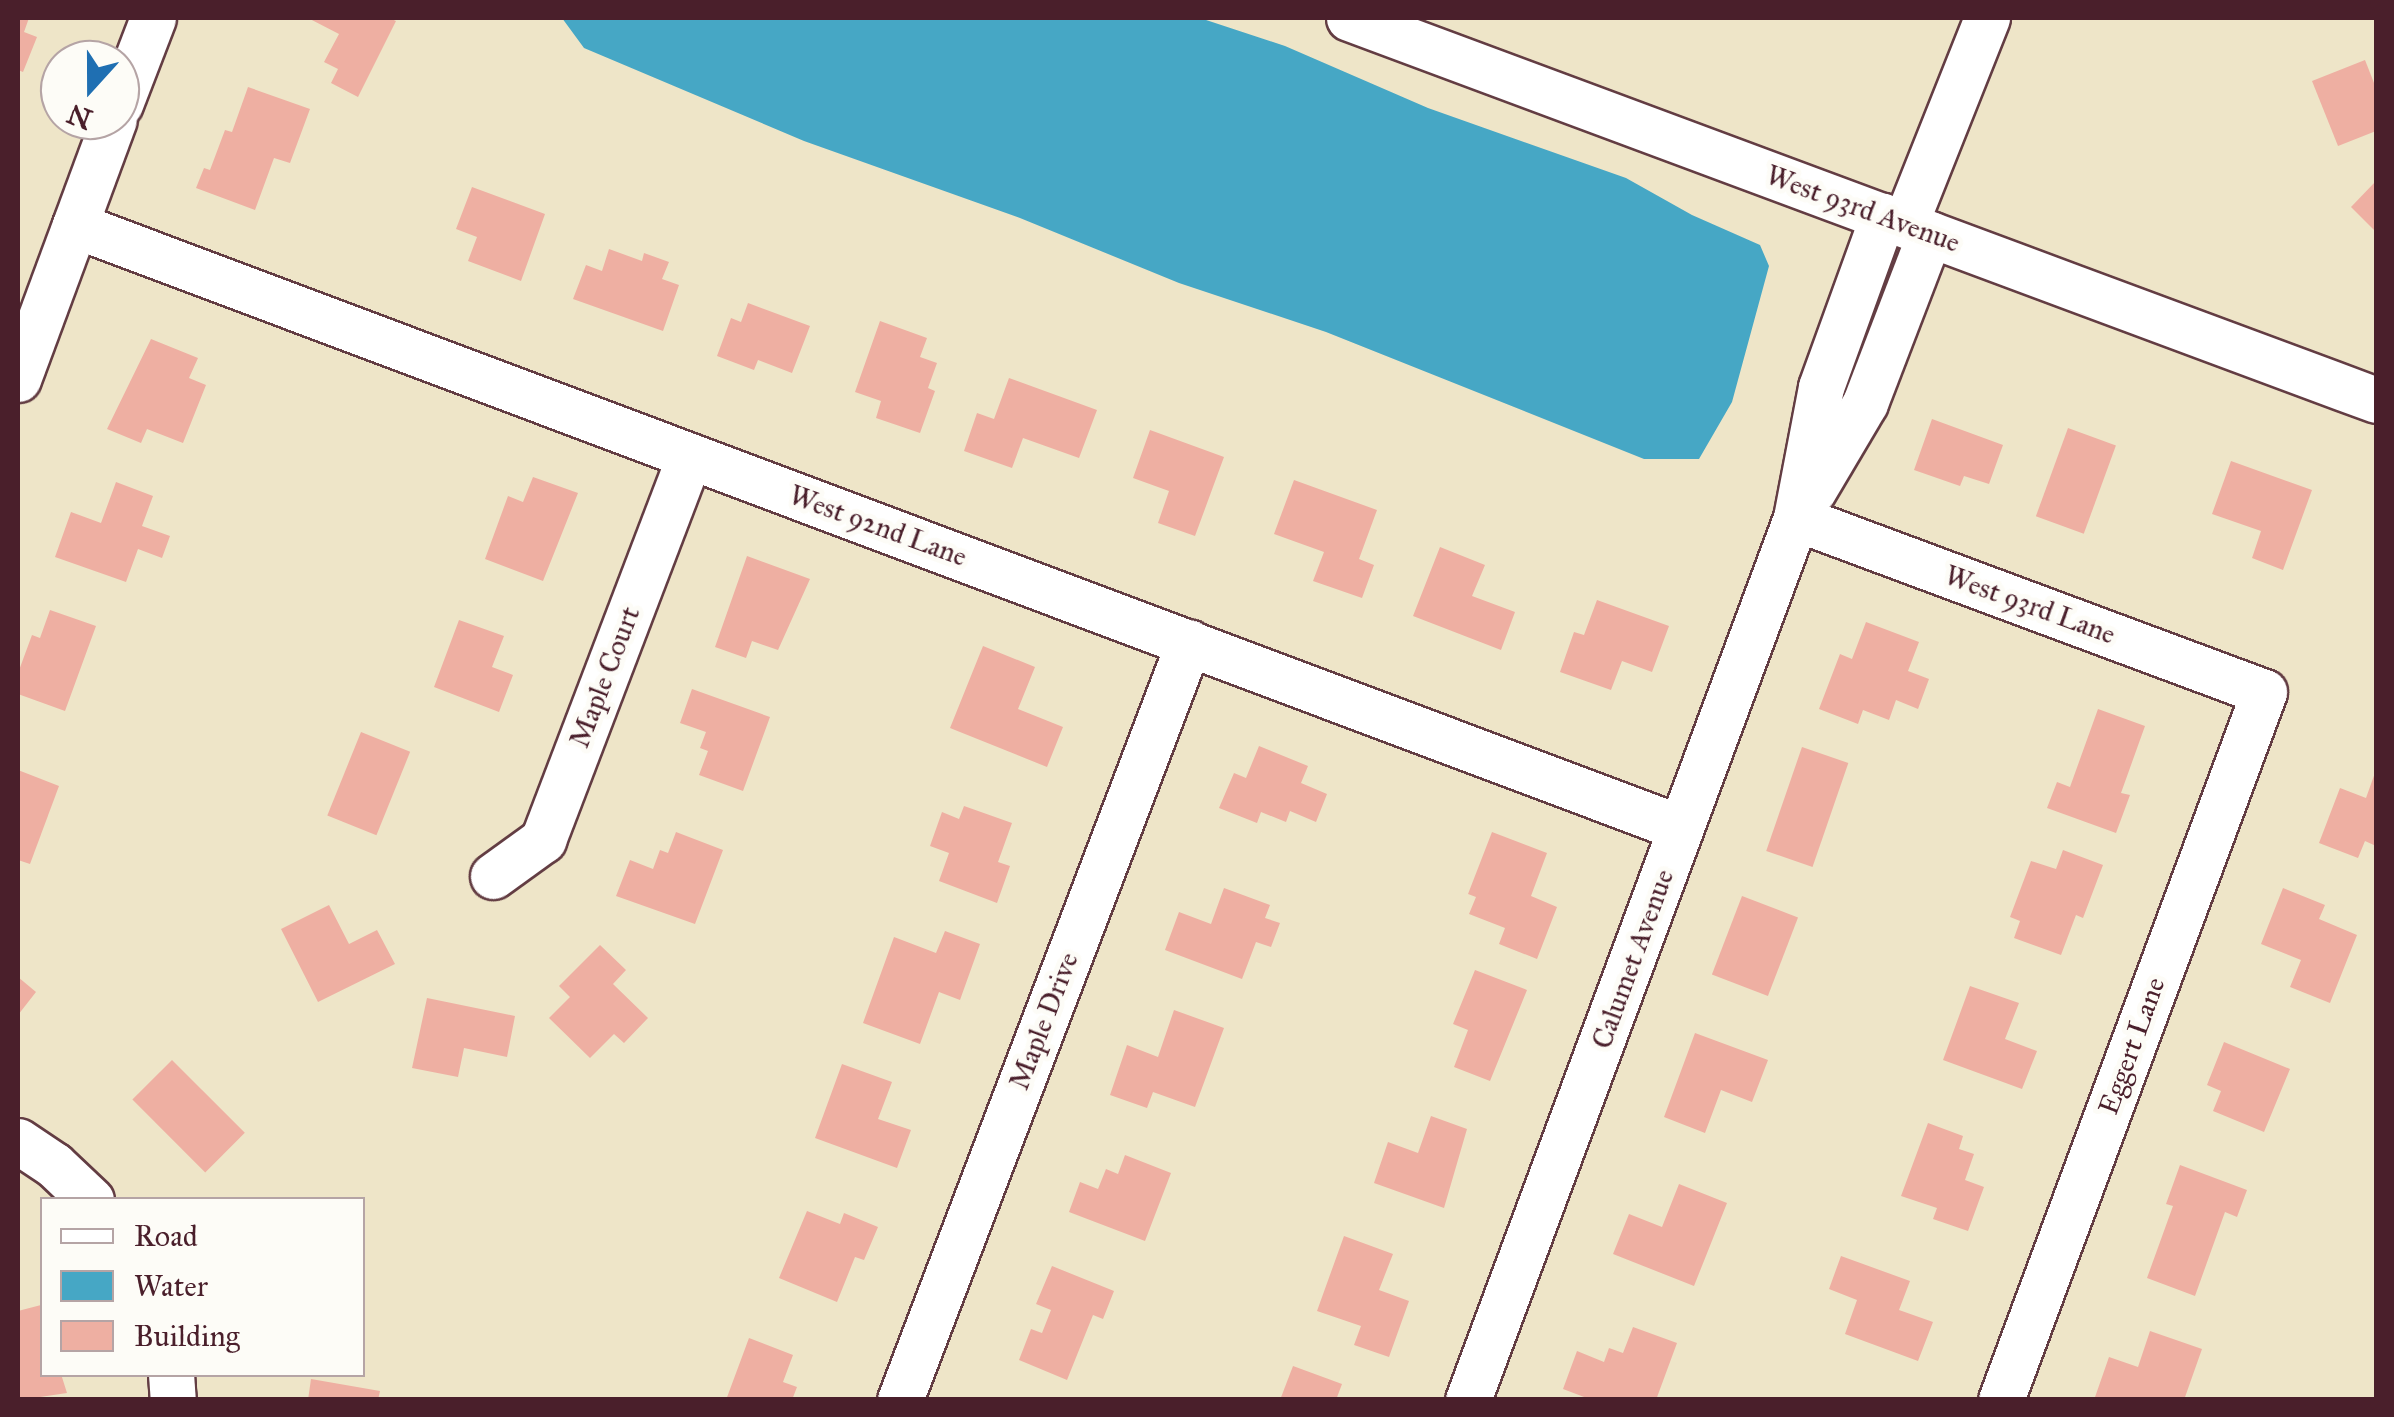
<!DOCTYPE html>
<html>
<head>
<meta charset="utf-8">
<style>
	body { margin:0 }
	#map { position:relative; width:2394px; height:1417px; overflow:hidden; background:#eee5c8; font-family:"IM FELL Great Primer",serif }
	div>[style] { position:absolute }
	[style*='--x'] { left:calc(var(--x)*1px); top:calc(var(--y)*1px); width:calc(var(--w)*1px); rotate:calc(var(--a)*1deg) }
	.water>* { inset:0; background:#46a7c5 }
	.building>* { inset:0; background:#eeafa2; transform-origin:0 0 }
	.roads { filter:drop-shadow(2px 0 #633d43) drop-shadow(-2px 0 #633d43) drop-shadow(0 2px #633d43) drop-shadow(0 -2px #633d43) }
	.minor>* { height:45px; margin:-22.5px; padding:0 22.5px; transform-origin:22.5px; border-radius:22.5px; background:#fff }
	span { translate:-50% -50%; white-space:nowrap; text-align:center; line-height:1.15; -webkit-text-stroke:10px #fdfcf7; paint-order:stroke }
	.street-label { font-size:28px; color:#4a1f2b }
	.frame { position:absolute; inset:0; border:20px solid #4a1f2b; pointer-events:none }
	.legend { position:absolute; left:40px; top:1197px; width:325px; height:180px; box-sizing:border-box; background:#fdfcf7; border:2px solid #b5a4a5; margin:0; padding:12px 18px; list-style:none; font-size:30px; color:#4a1f2b }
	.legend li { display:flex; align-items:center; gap:20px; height:50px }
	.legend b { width:50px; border:2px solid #b5a4a5 }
	.north { position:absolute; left:40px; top:40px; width:100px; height:100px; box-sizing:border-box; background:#fdfcf7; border:2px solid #b5a4a5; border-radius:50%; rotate:201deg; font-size:28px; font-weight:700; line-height:40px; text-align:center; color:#4a1f2b }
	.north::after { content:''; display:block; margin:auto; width:35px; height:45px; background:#1f6fb2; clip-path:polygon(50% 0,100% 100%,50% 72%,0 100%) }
</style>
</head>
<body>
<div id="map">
	<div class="water">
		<i style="clip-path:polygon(562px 18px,1200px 18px,1285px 46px,1428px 108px,1626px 178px,1692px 215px,1760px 245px,1769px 266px,1732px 402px,1699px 459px,1644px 459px,1326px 332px,1179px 283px,1020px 218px,804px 141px,584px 48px)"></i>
	</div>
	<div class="building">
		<i style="clip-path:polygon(18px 18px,29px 18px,24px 32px,37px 37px,23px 72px,18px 70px)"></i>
		<i style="clip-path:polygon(308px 18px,389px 18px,396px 21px,358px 97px,331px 83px,338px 69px,324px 62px,339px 34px)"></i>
		<i style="clip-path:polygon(2365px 60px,2376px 88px,2376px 131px,2338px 146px,2312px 81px)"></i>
		<i style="clip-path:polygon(248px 87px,310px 109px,290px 163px,274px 158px,255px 210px,196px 188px,204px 168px,210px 170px,225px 130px,232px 132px)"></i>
		<i style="clip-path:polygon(2376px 181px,2376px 232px,2351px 207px)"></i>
		<i style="clip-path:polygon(472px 187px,545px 214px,521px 281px,468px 261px,477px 237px,456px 229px)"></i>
		<i style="clip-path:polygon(609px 249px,642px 261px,644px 253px,669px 262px,662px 279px,679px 285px,663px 331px,573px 299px,586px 265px,602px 271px)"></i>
		<i style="clip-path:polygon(748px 303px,810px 326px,792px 373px,758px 360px,754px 370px,717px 356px,731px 318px,741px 322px)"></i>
		<i style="clip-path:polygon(880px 321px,927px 338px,920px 357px,937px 363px,928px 388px,935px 391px,920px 433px,876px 418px,881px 401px,855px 392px)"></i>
		<i style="clip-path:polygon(151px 339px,198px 358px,189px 378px,206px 385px,183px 443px,147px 429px,141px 443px,107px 429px)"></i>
		<i style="clip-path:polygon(1009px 378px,1097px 410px,1079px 458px,1023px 438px,1012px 468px,964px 451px,977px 413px,994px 419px)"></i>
		<i style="clip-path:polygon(1932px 419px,2003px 445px,1989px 484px,1964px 476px,1960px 486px,1914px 470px)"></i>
		<i style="left:2068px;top:428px;width:51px;height:94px;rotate:20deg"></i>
		<i style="clip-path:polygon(1150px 430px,1224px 457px,1195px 536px,1158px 523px,1169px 491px,1133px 478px)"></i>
		<i style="clip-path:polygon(2231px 461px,2312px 490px,2283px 570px,2252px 558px,2261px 531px,2212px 514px)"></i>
		<i style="clip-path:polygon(533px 477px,578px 493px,543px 581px,485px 559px,508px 496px,523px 502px)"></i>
		<i style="clip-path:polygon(1294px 480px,1377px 510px,1359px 559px,1374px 565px,1362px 598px,1313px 581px,1324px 552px,1274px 534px)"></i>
		<i style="clip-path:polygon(116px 482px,153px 496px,142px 526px,170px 536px,162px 558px,138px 549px,126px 582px,55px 557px,71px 512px,101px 523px)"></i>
		<i style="clip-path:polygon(1440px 547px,1485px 565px,1472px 596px,1515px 612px,1501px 650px,1413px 616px)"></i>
		<i style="clip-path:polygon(747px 556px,810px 579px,778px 650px,752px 641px,746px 658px,715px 647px)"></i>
		<i style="clip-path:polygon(1597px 600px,1669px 626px,1652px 672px,1622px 661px,1611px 690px,1560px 672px,1574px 632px,1584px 635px)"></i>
		<i style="clip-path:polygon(50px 610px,96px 626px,65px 711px,18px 694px,18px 673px,32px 635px,40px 638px)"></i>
		<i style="clip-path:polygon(459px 620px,504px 636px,492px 667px,513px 675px,499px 712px,434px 687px)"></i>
		<i style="clip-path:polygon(1866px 622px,1919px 642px,1908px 671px,1929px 679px,1918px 709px,1896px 700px,1889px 720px,1863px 710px,1858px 724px,1819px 709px,1840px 654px,1852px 659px)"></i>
		<i style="clip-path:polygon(983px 646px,1035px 667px,1018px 709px,1063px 727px,1047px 767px,950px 728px)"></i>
		<i style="clip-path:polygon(692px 689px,770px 717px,743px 791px,699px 775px,708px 751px,700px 748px,706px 732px,680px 723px)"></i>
		<i style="clip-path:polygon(2098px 709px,2145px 726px,2121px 793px,2130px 795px,2116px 833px,2047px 808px,2057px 782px,2070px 787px)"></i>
		<i style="left:361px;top:732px;width:53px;height:90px;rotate:22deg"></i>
		<i style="clip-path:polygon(1259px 746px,1308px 766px,1301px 783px,1327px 794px,1316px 822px,1290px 811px,1286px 822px,1261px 812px,1257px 823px,1219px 808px,1234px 773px,1246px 778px)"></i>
		<i style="left:1802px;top:747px;width:49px;height:110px;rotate:19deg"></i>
		<i style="clip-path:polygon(18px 770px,59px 786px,30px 864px,18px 860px)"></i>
		<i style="clip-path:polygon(2376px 770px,2376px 846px,2365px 841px,2358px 858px,2319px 843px,2340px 788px,2366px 798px)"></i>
		<i style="clip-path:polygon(964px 806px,1012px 823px,998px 862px,1010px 866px,997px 903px,939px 881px,949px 853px,930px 846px,942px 812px,959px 819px)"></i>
		<i style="clip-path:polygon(676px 832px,723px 850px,695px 924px,616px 896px,630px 860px,653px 869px,660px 850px,668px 853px)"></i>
		<i style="clip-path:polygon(1492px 832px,1547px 853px,1531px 896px,1557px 907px,1537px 959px,1499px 944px,1505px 928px,1469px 914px,1476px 897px,1468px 894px)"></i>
		<i style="clip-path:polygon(2063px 850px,2103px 865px,2083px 918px,2076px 915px,2061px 955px,2014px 938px,2020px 921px,2010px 917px,2031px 861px,2056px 869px)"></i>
		<i style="clip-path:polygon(1224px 888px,1270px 905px,1265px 918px,1280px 923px,1271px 947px,1256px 942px,1242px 979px,1165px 950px,1179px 912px,1211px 924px)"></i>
		<i style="clip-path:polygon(2283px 888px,2325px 905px,2319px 919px,2357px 935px,2330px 1003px,2290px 987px,2301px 960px,2261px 944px)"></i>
		<i style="left:1742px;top:896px;width:60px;height:84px;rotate:21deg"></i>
		<i style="clip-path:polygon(329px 905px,349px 944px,377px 930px,395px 964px,318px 1002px,281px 929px)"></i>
		<i style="clip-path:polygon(945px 931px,980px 944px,960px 1000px,939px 992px,920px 1044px,863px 1023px,894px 937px,936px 953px)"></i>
		<i style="clip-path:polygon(600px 945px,626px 970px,613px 984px,648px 1018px,624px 1043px,614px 1034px,590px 1058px,549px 1018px,570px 997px,559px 986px)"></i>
		<i style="clip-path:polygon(1475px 970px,1527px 990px,1490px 1081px,1454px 1067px,1468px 1030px,1453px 1024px)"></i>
		<i style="clip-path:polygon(18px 977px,36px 992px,18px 1015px)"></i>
		<i style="clip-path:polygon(1970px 986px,2019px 1003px,2005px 1039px,2037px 1051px,2022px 1089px,1943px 1060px)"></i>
		<i style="clip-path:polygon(427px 998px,515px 1016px,507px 1057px,464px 1048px,458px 1077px,412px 1068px)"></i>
		<i style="clip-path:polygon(1174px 1010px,1224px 1028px,1195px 1107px,1153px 1092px,1147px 1108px,1110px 1095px,1127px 1045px,1158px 1057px)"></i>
		<i style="clip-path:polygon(1695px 1033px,1768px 1060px,1752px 1102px,1721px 1090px,1705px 1133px,1664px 1117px)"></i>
		<i style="clip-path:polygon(2224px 1042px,2290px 1069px,2264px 1132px,2213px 1111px,2221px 1091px,2207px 1085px)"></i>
		<i style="left:172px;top:1060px;width:103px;height:56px;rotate:45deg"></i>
		<i style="clip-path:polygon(842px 1064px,892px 1082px,878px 1119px,911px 1130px,897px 1168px,815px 1138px)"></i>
		<i style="clip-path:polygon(1431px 1116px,1467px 1129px,1444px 1208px,1374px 1183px,1388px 1142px,1418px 1153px)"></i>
		<i style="clip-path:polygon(1928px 1123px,1963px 1136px,1959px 1149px,1974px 1154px,1965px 1180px,1984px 1187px,1968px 1231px,1933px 1219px,1937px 1208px,1901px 1196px)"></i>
		<i style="clip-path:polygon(1125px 1155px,1171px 1173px,1145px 1241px,1069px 1212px,1080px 1182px,1098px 1189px,1106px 1169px,1118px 1174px)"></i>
		<i style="clip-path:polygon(2180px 1165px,2247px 1190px,2237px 1217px,2225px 1212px,2195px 1296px,2147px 1278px,2173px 1206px,2166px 1204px)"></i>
		<i style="clip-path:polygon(1679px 1184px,1727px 1203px,1694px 1286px,1613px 1254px,1629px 1214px,1662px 1227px)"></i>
		<i style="clip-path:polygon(807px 1211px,840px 1224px,844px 1213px,878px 1227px,864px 1260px,855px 1257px,837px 1302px,779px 1278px)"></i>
		<i style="clip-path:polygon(1344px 1236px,1393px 1254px,1379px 1290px,1409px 1301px,1389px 1357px,1354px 1345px,1361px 1326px,1317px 1311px)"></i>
		<i style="clip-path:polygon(1841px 1256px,1910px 1281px,1899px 1310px,1933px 1322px,1918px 1361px,1845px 1334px,1857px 1300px,1829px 1289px)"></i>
		<i style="clip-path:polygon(1052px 1266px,1114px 1291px,1103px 1319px,1093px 1315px,1067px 1380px,1019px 1360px,1031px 1329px,1042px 1333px,1051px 1310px,1036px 1304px)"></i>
		<i style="clip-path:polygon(41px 1305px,42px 1374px,61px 1374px,67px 1393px,20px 1400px,18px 1311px)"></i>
		<i style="clip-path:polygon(1633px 1327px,1677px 1343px,1656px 1400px,1592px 1400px,1563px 1389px,1577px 1351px,1604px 1362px,1609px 1348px,1623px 1353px)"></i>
		<i style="clip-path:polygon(2150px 1331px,2202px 1349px,2184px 1400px,2094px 1400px,2109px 1357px,2138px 1367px)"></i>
		<i style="clip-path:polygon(749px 1338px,793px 1355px,783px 1382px,797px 1387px,792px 1400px,726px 1400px)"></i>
		<i style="clip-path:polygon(1293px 1366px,1342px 1384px,1336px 1400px,1280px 1400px)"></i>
		<i style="clip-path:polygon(311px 1379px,380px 1391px,378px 1400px,308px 1400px)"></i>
	</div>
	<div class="roads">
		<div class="minor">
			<i style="--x:1349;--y:18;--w:1096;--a:20.4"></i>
			<i style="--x:120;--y:104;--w:92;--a:-69"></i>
			<i style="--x:1905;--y:224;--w:222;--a:-68.3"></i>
			<i style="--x:75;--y:225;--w:1715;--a:20.58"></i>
			<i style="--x:18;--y:379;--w:276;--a:-69.7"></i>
			<i style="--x:1813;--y:491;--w:102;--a:-59.4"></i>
			<i style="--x:1865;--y:403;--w:181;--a:-69"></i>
			<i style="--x:1796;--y:518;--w:499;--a:20.4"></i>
			<i style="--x:2264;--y:692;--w:755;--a:110.38"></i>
			<i style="--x:493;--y:876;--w:62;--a:-35.8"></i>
			<i style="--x:543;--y:840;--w:411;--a:-69.1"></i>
			<i style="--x:18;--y:1141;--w:43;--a:33.7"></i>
			<i style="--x:54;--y:1165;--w:51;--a:43.4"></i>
			<i style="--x:171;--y:1374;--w:26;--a:86"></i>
			<i style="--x:900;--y:1400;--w:811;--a:-69.13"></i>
			<i style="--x:1468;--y:1400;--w:941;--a:-69.6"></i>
			<i style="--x:1796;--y:518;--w:133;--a:-79.2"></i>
			<i style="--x:1821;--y:387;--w:182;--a:-70.1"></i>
		</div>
	</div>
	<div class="street-label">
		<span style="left:1863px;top:209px;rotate:20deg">West 93rd Avenue</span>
		<span style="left:878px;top:526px;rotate:20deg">West 92nd Lane</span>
		<span style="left:2030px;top:605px;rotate:20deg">West 93rd Lane</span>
		<span style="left:605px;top:677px;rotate:-69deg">Maple Court</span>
		<span style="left:1633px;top:959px;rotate:-70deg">Calumet Avenue</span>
		<span style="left:1044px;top:1021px;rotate:-69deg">Maple Drive</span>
		<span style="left:2132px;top:1046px;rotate:-70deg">Eggert Lane</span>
	</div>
	<div class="frame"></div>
	<ul class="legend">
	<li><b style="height:12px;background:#fff"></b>Road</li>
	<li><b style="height:28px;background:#46a7c5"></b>Water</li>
	<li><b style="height:28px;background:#eeafa2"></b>Building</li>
	</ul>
	<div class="north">N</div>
</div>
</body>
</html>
